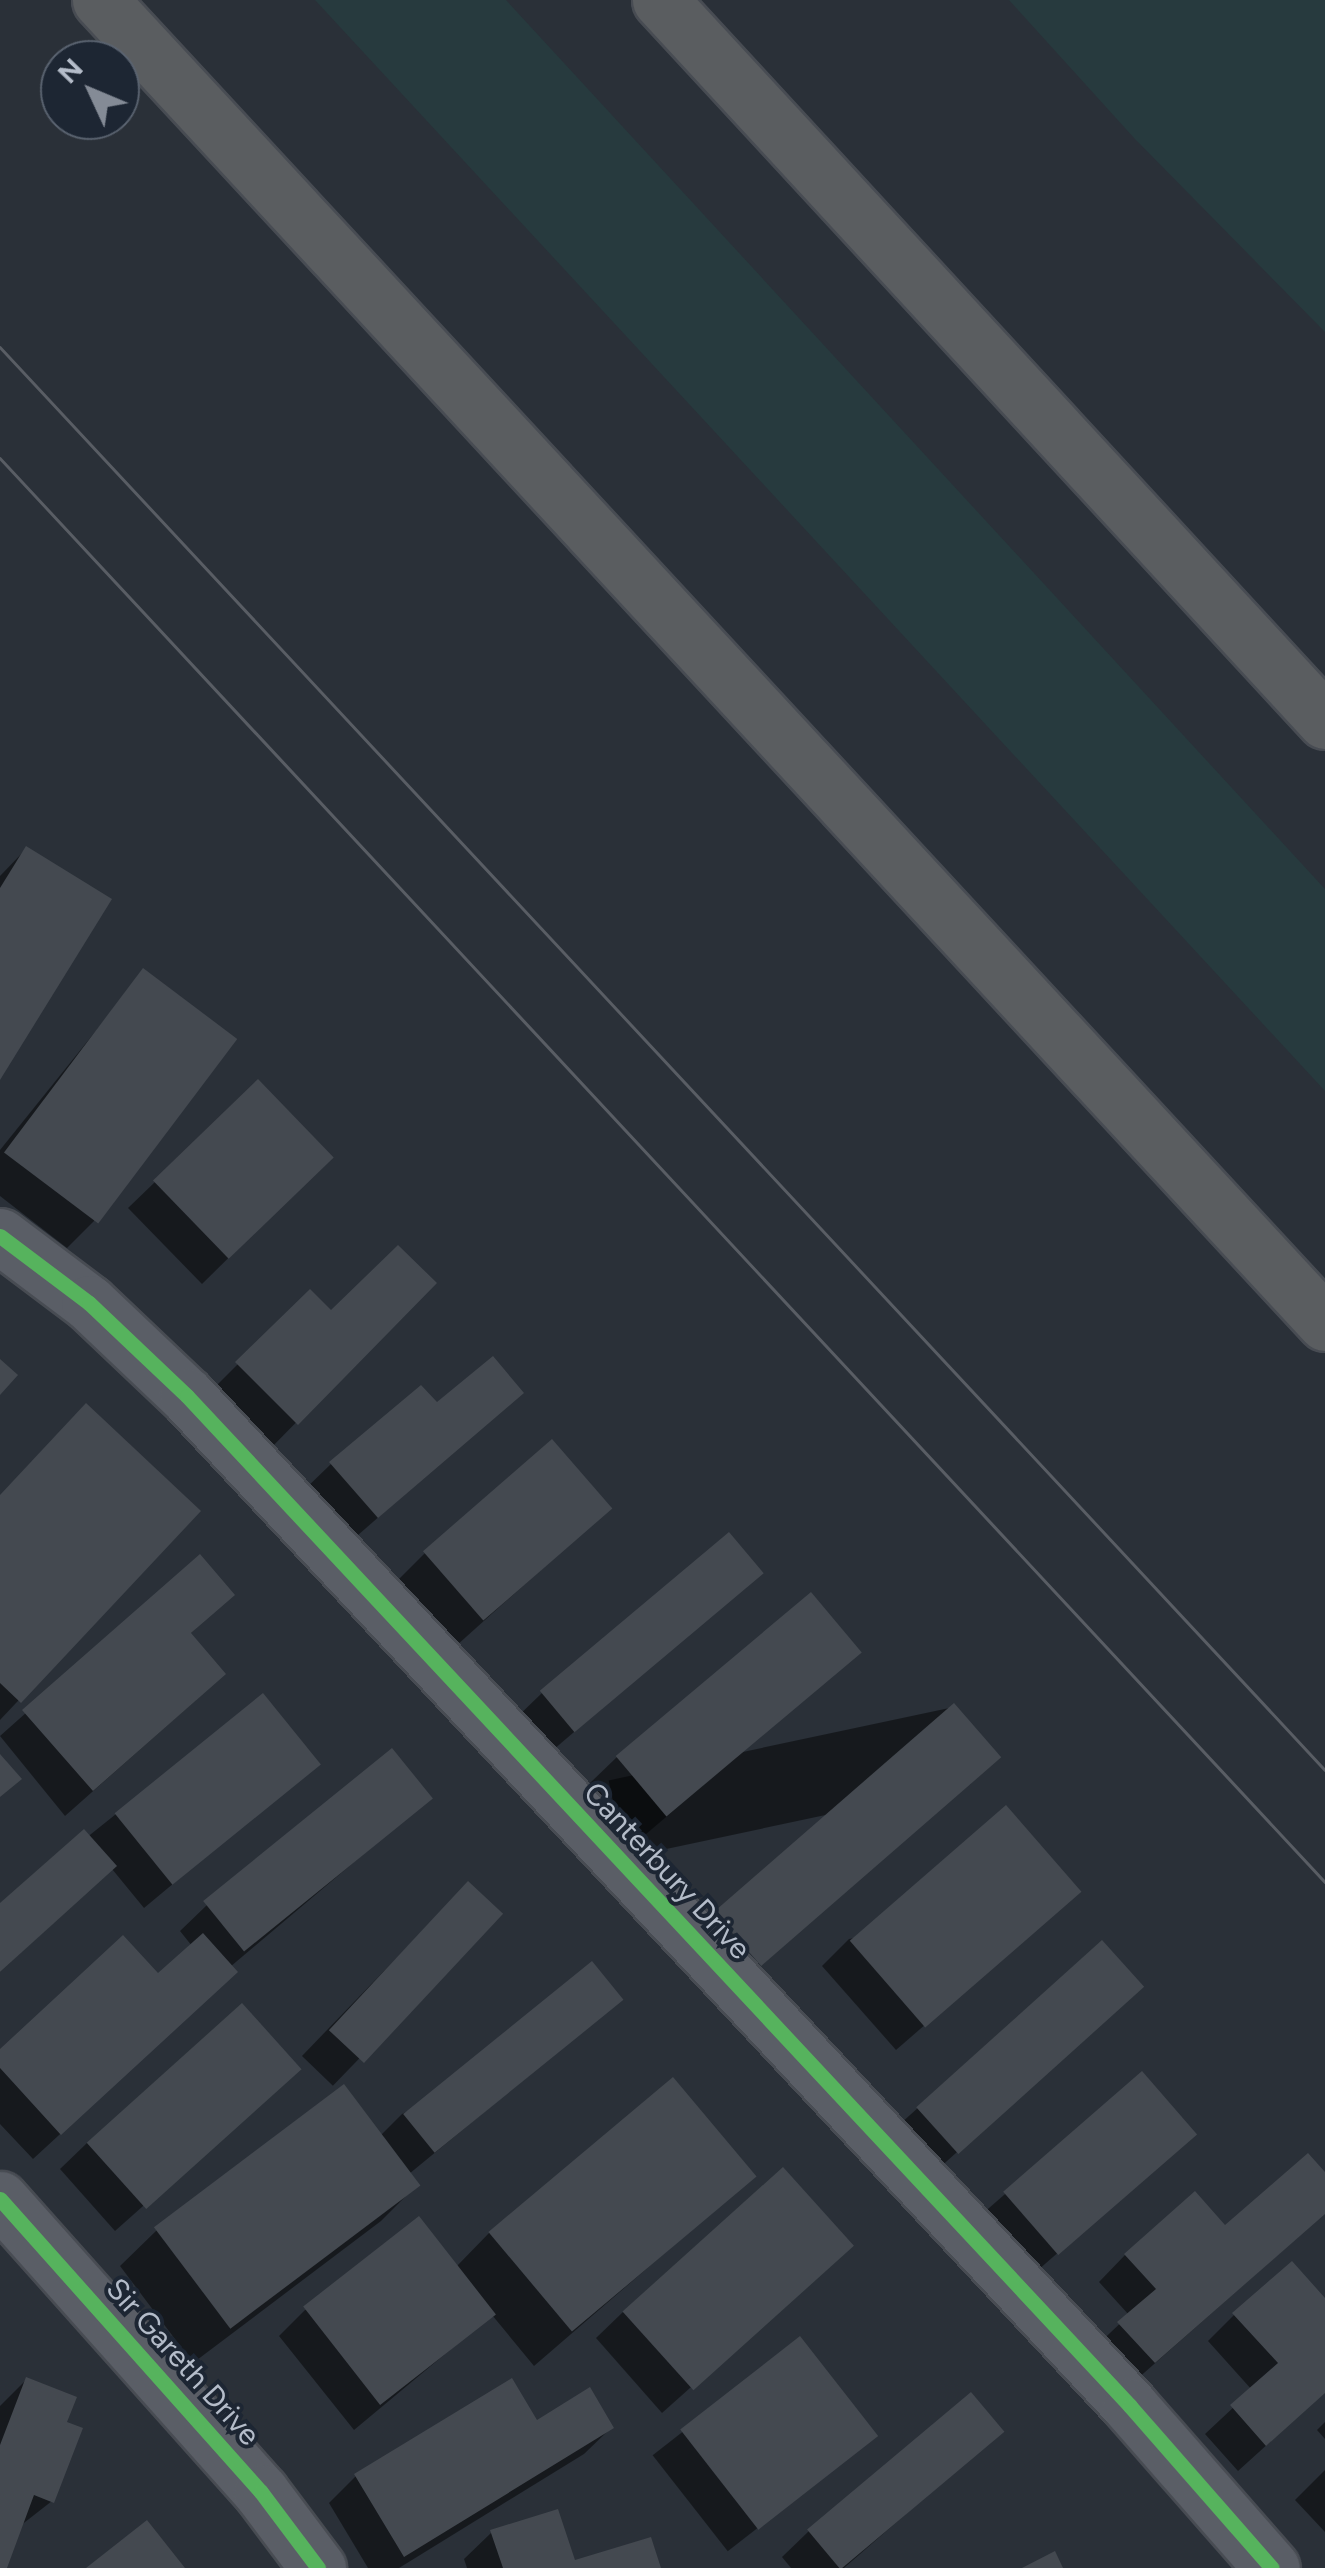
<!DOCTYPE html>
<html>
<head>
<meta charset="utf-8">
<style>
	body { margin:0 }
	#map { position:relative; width:1325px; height:2568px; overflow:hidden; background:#2a3038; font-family:Figtree,sans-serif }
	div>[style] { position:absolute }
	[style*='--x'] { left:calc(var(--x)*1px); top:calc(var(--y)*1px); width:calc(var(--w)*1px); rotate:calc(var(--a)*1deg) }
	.green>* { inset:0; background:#273a3e }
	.shadow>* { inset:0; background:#0007; transform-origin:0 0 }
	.building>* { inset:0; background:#444950; transform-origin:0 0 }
	.roads { filter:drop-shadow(2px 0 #484c53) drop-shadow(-2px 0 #484c53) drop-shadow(0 2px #484c53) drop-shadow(0 -2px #484c53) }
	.minor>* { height:55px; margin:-27.5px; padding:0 27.5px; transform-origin:27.5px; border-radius:27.5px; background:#5a5e66 }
	.motorway>* { height:55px; margin:-27.5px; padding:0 27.5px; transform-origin:27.5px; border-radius:27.5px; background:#5a5d60 }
	.tram>* { height:2.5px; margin:-1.25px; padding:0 1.25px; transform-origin:1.25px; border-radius:1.25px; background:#595d64 }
	.cycleway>* { height:15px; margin:-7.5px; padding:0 7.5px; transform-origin:7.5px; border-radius:7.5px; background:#56b35d }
	span { translate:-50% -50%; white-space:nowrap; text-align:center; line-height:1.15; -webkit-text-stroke:8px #1d2633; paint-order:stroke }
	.street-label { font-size:30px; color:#b4bcc9 }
	.north { position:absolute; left:40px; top:40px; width:100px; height:100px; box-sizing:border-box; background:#1d2633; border:2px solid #59626f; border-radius:50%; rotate:314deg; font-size:28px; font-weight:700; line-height:40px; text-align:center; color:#b4bcc9 }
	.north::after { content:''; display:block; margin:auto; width:35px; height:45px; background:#848b96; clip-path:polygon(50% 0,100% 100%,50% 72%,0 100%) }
</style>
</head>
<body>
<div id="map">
	<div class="green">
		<i style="clip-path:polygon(315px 0,506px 0,1325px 889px,1325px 1091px)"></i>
		<i style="clip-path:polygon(1009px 0,1325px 0,1325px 332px,1135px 139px)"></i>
	</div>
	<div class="shadow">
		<i style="clip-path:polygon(26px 849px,0 1075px,0 876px)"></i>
		<i style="clip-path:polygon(144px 971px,94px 1221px,67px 1248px,0 1196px,0 1150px)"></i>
		<i style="clip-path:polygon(331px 1157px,202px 1284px,128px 1208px,155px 1182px)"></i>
		<i style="clip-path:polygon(433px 1283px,269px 1450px,211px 1391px,310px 1292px,331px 1314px)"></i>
		<i style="clip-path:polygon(521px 1393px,350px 1542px,304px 1490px,331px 1464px,437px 1406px)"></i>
		<i style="clip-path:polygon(0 1496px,197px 1511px,0 1720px)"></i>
		<i style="clip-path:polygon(610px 1508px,456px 1646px,398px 1580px,425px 1553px)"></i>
		<i style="clip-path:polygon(200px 1558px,231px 1595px,189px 1635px,196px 1700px,65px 1816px,0 1736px)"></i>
		<i style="clip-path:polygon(760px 1573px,546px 1756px,515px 1719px,542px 1693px)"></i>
		<i style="clip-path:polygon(859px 1652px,638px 1841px,590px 1783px,617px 1757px)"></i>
		<i style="clip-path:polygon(262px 1697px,317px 1764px,144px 1908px,112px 1869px,0 1972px,0 1907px)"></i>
		<i style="left:954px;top:1707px;width:79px;height:353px;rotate:78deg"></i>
		<i style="clip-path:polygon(430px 1798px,230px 1967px,208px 1998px,33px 2159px,0 2124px,0 2052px,158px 1977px,192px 1946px,180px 1931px,207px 1905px)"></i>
		<i style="left:468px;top:1884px;width:43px;height:239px;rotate:44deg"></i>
		<i style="clip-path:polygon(1078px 1892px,896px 2050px,822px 1966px,849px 1939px)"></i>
		<i style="left:1101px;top:1943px;width:59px;height:285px;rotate:48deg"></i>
		<i style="clip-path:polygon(621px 2000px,409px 2174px,417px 2185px,381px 2221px,193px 2363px,120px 2266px,157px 2230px,380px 2136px,402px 2114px)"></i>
		<i style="clip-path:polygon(297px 2069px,115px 2231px,60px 2169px,87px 2143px)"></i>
		<i style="left:1142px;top:2075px;width:79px;height:219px;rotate:49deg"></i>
		<i style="clip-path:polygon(1325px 2176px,1325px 2213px,1127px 2388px,1092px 2350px,1129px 2315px,1099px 2282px,1125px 2255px,1225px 2229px)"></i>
		<i style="clip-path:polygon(753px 2177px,534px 2366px,492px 2315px,354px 2430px,279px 2336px,305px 2310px,456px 2267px,490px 2232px)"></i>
		<i style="clip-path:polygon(849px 2246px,662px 2413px,596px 2338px,623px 2312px)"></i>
		<i style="clip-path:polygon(1325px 2301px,1325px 2392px,1238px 2471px,1205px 2434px,1252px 2390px,1208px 2341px,1234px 2315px)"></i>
		<i style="left:800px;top:2340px;width:122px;height:187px;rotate:52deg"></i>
		<i style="clip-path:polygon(26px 2380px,64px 2423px,52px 2501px,20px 2526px,0 2568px,0 2406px)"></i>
		<i style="clip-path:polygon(1325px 2422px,1325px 2439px,1317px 2430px)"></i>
		<i style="clip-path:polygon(536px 2423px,611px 2428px,584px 2454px,399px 2568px,368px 2568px,329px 2503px,356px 2476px)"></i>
		<i style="clip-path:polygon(1000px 2432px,844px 2568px,791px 2568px,782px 2557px,809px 2531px)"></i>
		<i style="clip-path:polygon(1325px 2470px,1325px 2532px,1295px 2500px)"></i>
		<i style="clip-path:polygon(491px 2533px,573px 2563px,659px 2568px,467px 2568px,464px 2559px)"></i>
	</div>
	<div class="building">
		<i style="clip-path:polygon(26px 846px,112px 899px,0 1080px,0 888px)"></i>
		<i style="left:143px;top:968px;width:118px;height:231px;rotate:37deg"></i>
		<i style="left:258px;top:1079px;width:109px;height:146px;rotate:46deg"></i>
		<i style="clip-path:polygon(398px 1245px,437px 1283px,298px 1425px,235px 1362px,310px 1289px,331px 1310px)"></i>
		<i style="clip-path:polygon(493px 1356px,524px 1393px,378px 1518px,329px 1462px,421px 1385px,437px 1402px)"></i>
		<i style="clip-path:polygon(0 1359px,18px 1375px,0 1395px)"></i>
		<i style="clip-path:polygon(86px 1403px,201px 1511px,21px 1703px,0 1683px,0 1495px)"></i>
		<i style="left:552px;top:1439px;width:92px;height:171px;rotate:49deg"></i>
		<i style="left:729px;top:1532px;width:54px;height:247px;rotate:50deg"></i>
		<i style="clip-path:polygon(200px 1554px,235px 1595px,191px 1633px,226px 1674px,93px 1791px,22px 1710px)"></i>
		<i style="left:811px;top:1592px;width:79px;height:255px;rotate:50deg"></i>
		<i style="left:263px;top:1693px;width:92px;height:191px;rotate:51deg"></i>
		<i style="left:954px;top:1703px;width:72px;height:318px;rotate:49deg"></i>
		<i style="left:392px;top:1748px;width:65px;height:243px;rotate:51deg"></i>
		<i style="clip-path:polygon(0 1754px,22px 1779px,0 1797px)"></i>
		<i style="left:1006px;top:1805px;width:115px;height:207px;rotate:49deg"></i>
		<i style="clip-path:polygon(84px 1829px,117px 1866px,0 1972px,0 1903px)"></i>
		<i style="left:468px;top:1881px;width:48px;height:204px;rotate:43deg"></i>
		<i style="clip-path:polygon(203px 1933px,238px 1972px,61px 2135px,0 2068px,0 2049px,123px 1935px,158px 1973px)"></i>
		<i style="left:1102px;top:1940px;width:63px;height:250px;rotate:48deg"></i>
		<i style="left:592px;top:1961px;width:50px;height:243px;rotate:51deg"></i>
		<i style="left:242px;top:2003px;width:89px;height:209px;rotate:48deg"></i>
		<i style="left:1142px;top:2071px;width:84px;height:184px;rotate:49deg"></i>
		<i style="left:673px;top:2077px;width:130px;height:241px;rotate:50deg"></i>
		<i style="left:344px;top:2084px;width:127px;height:238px;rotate:53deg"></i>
		<i style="clip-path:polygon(1308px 2153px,1325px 2172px,1325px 2214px,1155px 2363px,1117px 2322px,1156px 2289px,1124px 2254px,1195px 2191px,1225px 2225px)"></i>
		<i style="left:783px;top:2167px;width:106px;height:216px;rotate:48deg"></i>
		<i style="left:419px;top:2216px;width:125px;height:147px;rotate:52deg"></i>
		<i style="clip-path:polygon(1292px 2261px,1325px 2298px,1325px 2393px,1266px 2446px,1230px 2405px,1278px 2363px,1232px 2313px)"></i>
		<i style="left:800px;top:2336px;width:127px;height:152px;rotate:52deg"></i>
		<i style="clip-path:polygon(26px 2377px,77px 2397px,67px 2422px,83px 2428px,54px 2503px,34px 2495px,7px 2568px,0 2568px,0 2445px)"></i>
		<i style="clip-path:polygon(512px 2378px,537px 2420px,590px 2387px,614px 2428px,404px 2557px,354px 2474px)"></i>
		<i style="left:971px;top:2392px;width:52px;height:214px;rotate:50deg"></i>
		<i style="clip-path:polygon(558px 2509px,575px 2560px,651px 2537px,661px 2568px,503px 2568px,490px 2530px)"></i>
		<i style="clip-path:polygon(147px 2520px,185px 2568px,86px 2568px)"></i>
		<i style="clip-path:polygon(1055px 2551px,1063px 2568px,1022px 2568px)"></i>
	</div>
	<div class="roads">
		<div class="minor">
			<i style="--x:0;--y:1236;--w:111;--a:37"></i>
			<i style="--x:89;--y:1303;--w:135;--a:43.5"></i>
			<i style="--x:187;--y:1396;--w:1382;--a:46.96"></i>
			<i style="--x:1130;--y:2406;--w:215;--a:48.8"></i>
			<i style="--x:0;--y:2199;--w:392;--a:48.3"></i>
			<i style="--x:261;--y:2492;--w:95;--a:53.1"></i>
		</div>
		<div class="motorway">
			<i style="--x:100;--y:0;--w:1803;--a:47.2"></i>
			<i style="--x:660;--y:0;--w:981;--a:47.31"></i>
		</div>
	</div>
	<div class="tram">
		<i style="--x:0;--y:347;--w:1944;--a:47.04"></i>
		<i style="--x:0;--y:458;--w:1945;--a:47.06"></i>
	</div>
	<div class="cycleway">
		<i style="--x:0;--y:1236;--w:111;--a:37"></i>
		<i style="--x:89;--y:1303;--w:135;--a:43.5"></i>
		<i style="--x:187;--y:1396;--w:1382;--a:46.96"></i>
		<i style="--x:1130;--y:2406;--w:215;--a:48.8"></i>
		<i style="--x:0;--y:2199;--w:392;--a:48.3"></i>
		<i style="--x:261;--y:2492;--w:95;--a:53.1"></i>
	</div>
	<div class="street-label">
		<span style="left:667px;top:1871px;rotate:47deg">Canterbury Drive</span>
		<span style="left:183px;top:2362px;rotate:48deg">Sir Gareth Drive</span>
	</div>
	<div class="north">N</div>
</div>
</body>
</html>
